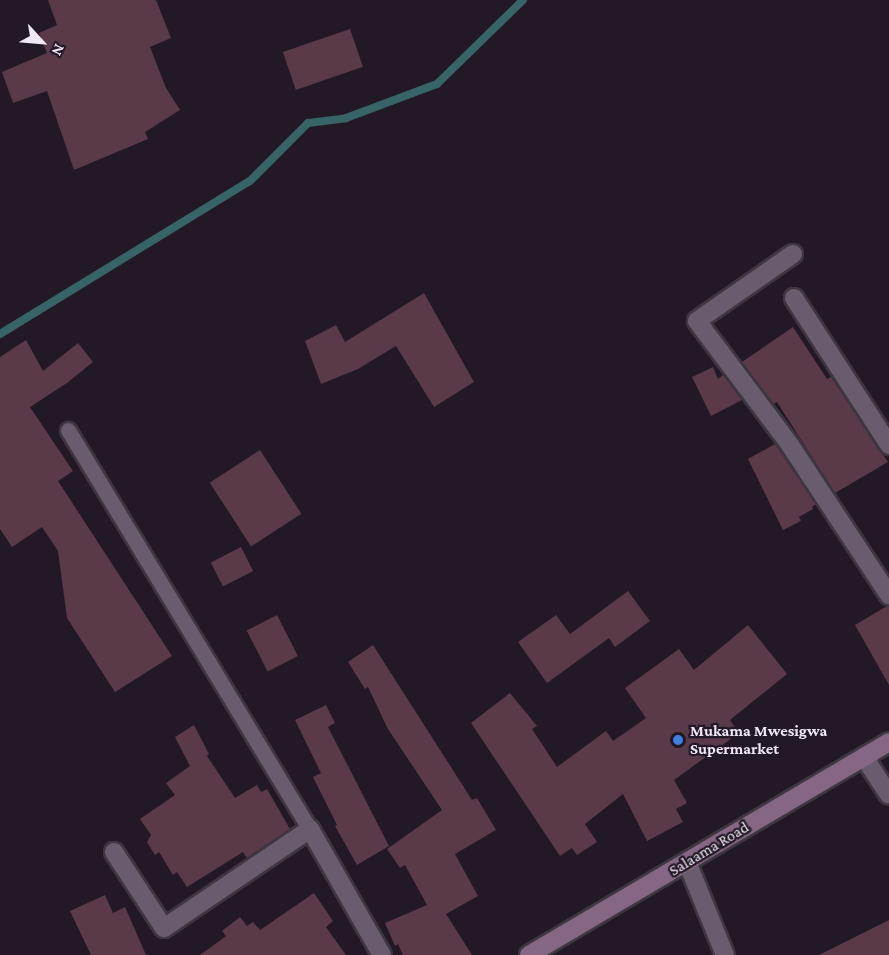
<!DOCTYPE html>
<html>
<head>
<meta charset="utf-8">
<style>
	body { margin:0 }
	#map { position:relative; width:889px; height:955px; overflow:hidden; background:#221826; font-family:"Crimson Pro",serif }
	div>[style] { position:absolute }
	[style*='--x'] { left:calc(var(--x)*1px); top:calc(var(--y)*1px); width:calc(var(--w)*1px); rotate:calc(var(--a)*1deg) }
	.stream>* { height:8px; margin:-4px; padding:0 4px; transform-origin:4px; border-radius:4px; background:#376466 }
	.building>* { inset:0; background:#5a3a48; transform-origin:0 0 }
	.roads { filter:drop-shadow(2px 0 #3e3641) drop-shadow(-2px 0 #3e3641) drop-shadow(0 2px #3e3641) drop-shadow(0 -2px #3e3641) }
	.service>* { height:15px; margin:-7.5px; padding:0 7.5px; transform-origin:7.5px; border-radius:7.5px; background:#695c6e }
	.minor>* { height:18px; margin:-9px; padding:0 9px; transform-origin:9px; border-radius:9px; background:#695c6e }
	.secondary>* { height:18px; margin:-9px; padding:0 9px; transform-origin:9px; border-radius:9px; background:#856784 }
	.dots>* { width:16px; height:16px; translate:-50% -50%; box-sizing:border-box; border:3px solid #221826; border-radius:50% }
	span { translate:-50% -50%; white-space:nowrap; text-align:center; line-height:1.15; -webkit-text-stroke:4.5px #221826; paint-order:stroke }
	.poi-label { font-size:16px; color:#efe7f2; font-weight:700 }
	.left { translate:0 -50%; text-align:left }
	.street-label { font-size:16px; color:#efe7f2 }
	.north { position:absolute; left:12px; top:12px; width:60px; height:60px; -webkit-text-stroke:4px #221826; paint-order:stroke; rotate:116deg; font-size:16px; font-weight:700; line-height:24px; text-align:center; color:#efe7f2 }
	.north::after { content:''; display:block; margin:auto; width:21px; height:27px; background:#efe7f2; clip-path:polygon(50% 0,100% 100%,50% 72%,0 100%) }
</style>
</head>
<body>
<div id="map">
	<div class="stream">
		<i style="--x:0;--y:334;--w:293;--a:-31.5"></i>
		<i style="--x:250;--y:181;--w:82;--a:-45"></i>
		<i style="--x:308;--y:123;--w:38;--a:-7"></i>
		<i style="--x:346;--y:118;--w:97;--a:-20.5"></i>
		<i style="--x:437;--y:84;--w:120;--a:-44.3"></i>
	</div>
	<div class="building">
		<i style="clip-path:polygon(48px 0,156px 0,171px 38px,150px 47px,166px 88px,180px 110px,145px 132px,148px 139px,74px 170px,47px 91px,13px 103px,2px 72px,47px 53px,39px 33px,57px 25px)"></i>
		<i style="left:350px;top:29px;width:40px;height:71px;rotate:71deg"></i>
		<i style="clip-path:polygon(424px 293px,474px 382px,434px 407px,396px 346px,358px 369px,321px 384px,305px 341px,336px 325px,345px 342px)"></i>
		<i style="clip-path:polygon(793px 327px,827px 379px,831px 377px,888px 462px,835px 493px,777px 402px,773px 404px,742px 362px)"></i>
		<i style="clip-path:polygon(26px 340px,43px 371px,78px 343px,93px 362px,67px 383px,30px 407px,73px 471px,58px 481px,172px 656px,115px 692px,67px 618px,58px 551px,42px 527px,12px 547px,0 529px,0 357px)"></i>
		<i style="clip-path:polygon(713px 367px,718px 379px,723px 375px,742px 400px,711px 416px,692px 377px)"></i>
		<i style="clip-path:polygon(775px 444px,816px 504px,812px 507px,813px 509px,799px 517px,801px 521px,783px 530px,748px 459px)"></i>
		<i style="left:260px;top:450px;width:76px;height:60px;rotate:57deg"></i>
		<i style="left:241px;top:547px;width:27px;height:34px;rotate:63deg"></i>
		<i style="clip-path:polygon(628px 591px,650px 621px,615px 647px,609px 638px,547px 683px,518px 642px,556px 615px,570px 634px)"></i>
		<i style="clip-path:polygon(887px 606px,889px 606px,889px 685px,855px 625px)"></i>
		<i style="left:277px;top:615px;width:46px;height:34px;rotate:63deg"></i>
		<i style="clip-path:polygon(748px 625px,787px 674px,730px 720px,739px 733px,674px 780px,687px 803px,676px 809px,683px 822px,647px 841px,623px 794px,585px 824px,597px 842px,577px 855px,572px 848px,560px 856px,471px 723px,510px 693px,537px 726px,532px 729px,557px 767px,606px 731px,613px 741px,646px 718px,625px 688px,679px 649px,694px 670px)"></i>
		<i style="clip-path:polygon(373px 645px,472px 800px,477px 798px,496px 830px,455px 854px,478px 896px,446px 914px,472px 955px,403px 955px,398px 944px,395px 946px,385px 923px,427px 905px,405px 865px,400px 868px,387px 849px,442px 810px,388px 729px,368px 687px,365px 689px,348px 662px)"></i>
		<i style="clip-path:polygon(326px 705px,335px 723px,328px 727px,389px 846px,357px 865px,335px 826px,337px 825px,313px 777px,321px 773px,295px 720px)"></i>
		<i style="clip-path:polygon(194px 725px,209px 754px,207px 756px,235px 798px,257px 785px,261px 792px,267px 789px,290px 829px,247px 858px,243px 852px,187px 887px,177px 872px,173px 875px,159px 852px,155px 855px,147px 842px,151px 835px,140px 819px,175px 795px,166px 783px,190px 766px,175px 737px)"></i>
		<i style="clip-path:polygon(314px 893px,333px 921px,326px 927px,346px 955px,200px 955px,226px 936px,222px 931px,240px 917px,247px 926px,253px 922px,260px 930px)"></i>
		<i style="clip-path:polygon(105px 895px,113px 913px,125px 907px,146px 955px,91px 955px,70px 911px)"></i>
		<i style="clip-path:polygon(889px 920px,889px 955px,819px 955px)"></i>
	</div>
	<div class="roads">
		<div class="service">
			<i style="--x:68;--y:430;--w:467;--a:58.8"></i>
		</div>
		<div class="minor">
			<i style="--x:793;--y:254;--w:117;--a:145.1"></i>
			<i style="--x:697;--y:321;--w:155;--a:53.1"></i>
			<i style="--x:790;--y:445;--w:180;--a:56.6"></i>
			<i style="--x:794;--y:298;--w:175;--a:57.1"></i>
			<i style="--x:864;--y:757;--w:45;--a:56.7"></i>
			<i style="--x:114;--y:852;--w:91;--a:56.7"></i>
			<i style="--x:164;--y:928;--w:176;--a:-34.1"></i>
			<i style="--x:310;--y:829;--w:145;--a:60.3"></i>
			<i style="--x:687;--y:862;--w:100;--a:67.8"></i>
		</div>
		<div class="secondary">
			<i style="--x:529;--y:955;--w:418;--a:-30.6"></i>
		</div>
	</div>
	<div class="dots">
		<i style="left:678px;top:740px;background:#3f7fe0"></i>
	</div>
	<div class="poi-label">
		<span class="left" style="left:690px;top:740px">Mukama Mwesigwa<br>Supermarket</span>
	</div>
	<div class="street-label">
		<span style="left:709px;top:849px;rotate:-31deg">Salaama Road</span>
	</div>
	<div class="north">N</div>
</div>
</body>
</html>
